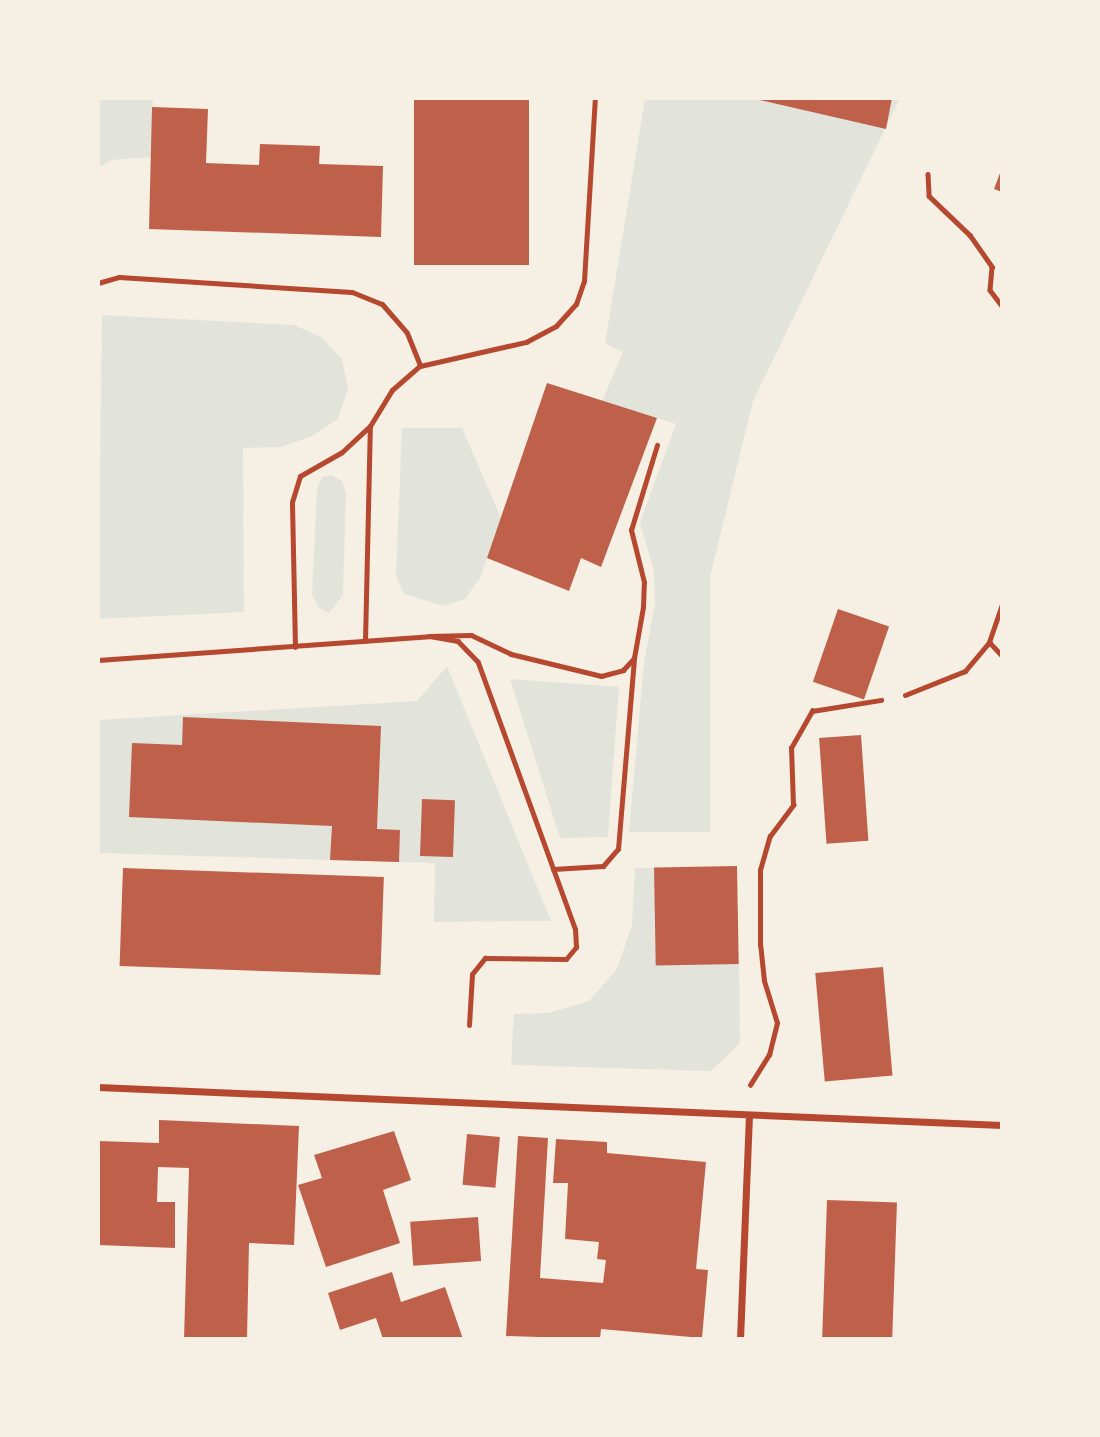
<!DOCTYPE html>
<html>
<head>
<meta charset="utf-8">
<style>
	body { margin:0 }
	#map { position:relative; width:1100px; height:1437px; overflow:hidden; background:#f6efe4; font-family:Montserrat,sans-serif }
	div>[style] { position:absolute }
	[style*='--x'] { left:calc(var(--x)*1px); top:calc(var(--y)*1px); width:calc(var(--w)*1px); rotate:calc(var(--a)*1deg) }
	.green>* { inset:0; background:#e2e4dc }
	.building>* { inset:0; background:#bf614a; transform-origin:0 0 }
	.path>* { height:4.5px; margin:-2.25px; padding:0 2.25px; transform-origin:2.25px; border-radius:2.25px; background:#b5482f }
	.service>* { height:5px; margin:-2.5px; padding:0 2.5px; transform-origin:2.5px; border-radius:2.5px; background:#b5482f }
	.minor>* { height:7px; margin:-3.5px; padding:0 3.5px; transform-origin:3.5px; border-radius:3.5px; background:#b5482f }
	span { translate:-50% -50%; white-space:nowrap; text-align:center; line-height:1.15; -webkit-text-stroke:7px #f6efe4; paint-order:stroke }
	.frame { position:absolute; inset:0; border:100px solid #f6efe4; pointer-events:none }
</style>
</head>
<body>
<div id="map">
	<div class="green">
		<i style="clip-path:polygon(98px 98px,153px 98px,151px 157px,111px 160px,98px 168px)"></i>
		<i style="clip-path:polygon(645px 98px,900px 98px,753px 401px,710px 577px,710px 832px,629px 832px,644px 663px,655px 603px,654px 572px,640px 522px,676px 424px,602px 401px,623px 352px,605px 344px)"></i>
		<i style="clip-path:polygon(102px 315px,294px 325px,321px 337px,342px 359px,348px 389px,338px 419px,312px 436px,281px 447px,243px 448px,244px 612px,98px 619px)"></i>
		<i style="clip-path:polygon(402px 428px,462px 428px,501px 518px,480px 578px,465px 599px,444px 606px,404px 594px,396px 576px)"></i>
		<i style="clip-path:polygon(332px 475px,342px 481px,346px 493px,343px 595px,329px 613px,319px 608px,312px 595px,317px 488px,322px 477px)"></i>
		<i style="clip-path:polygon(447px 666px,551px 921px,434px 922px,435px 863px,98px 853px,98px 720px,417px 701px)"></i>
		<i style="clip-path:polygon(510px 679px,619px 687px,608px 837px,560px 838px)"></i>
		<i style="clip-path:polygon(635px 868px,654px 868px,739px 964px,740px 1043px,711px 1071px,511px 1065px,514px 1014px,548px 1013px,589px 1001px,617px 969px,632px 925px)"></i>
	</div>
	<div class="building">
		<i style="left:414px;top:98px;width:115px;height:167px"></i>
		<i style="clip-path:polygon(751px 98px,892px 98px,886px 129px)"></i>
		<i style="clip-path:polygon(152px 107px,208px 109px,206px 163px,259px 165px,260px 144px,320px 146px,319px 164px,383px 166px,381px 237px,149px 229px)"></i>
		<i style="clip-path:polygon(1002px 168px,1002px 192px,994px 189px)"></i>
		<i style="clip-path:polygon(547px 383px,657px 418px,601px 567px,581px 558px,569px 591px,487px 558px)"></i>
		<i style="left:838px;top:609px;width:54px;height:77px;rotate:19deg"></i>
		<i style="clip-path:polygon(183px 717px,381px 726px,377px 829px,400px 830px,399px 862px,330px 860px,332px 826px,129px 817px,132px 743px,182px 745px)"></i>
		<i style="left:861px;top:735px;width:106px;height:42px;rotate:86deg"></i>
		<i style="left:422px;top:799px;width:33px;height:57px;rotate:2deg"></i>
		<i style="left:737px;top:866px;width:98px;height:83px;rotate:89deg"></i>
		<i style="left:123px;top:868px;width:261px;height:98px;rotate:2deg"></i>
		<i style="left:883px;top:967px;width:109px;height:68px;rotate:85deg"></i>
		<i style="clip-path:polygon(159px 1120px,299px 1126px,294px 1245px,249px 1243px,247px 1339px,184px 1339px,189px 1168px,158px 1167px,157px 1202px,175px 1202px,175px 1248px,98px 1245px,98px 1141px,159px 1143px)"></i>
		<i style="clip-path:polygon(394px 1131px,411px 1180px,383px 1190px,400px 1243px,326px 1267px,298px 1185px,322px 1178px,314px 1155px)"></i>
		<i style="left:467px;top:1134px;width:33px;height:51px;rotate:5deg"></i>
		<i style="clip-path:polygon(518px 1136px,548px 1138px,540px 1278px,603px 1283px,606px 1260px,597px 1259px,599px 1242px,565px 1239px,568px 1183px,553px 1183px,556px 1139px,607px 1142px,607px 1153px,706px 1162px,696px 1269px,708px 1270px,702px 1338px,601px 1329px,600px 1339px,506px 1336px)"></i>
		<i style="left:827px;top:1200px;width:70px;height:139px;rotate:2deg"></i>
		<i style="left:478px;top:1217px;width:44px;height:68px;rotate:86deg"></i>
		<i style="clip-path:polygon(392px 1272px,401px 1302px,445px 1287px,463px 1339px,383px 1339px,376px 1318px,340px 1330px,328px 1293px)"></i>
	</div>
	<div class="path">
		<i style="--x:928;--y:174;--w:22;--a:87"></i>
		<i style="--x:929;--y:196;--w:57;--a:43.6"></i>
		<i style="--x:970;--y:235;--w:39;--a:55"></i>
		<i style="--x:992;--y:267;--w:23;--a:95"></i>
		<i style="--x:990;--y:290;--w:20;--a:53"></i>
		<i style="--x:750;--y:1085;--w:36;--a:-58"></i>
		<i style="--x:769;--y:1055;--w:33;--a:-76"></i>
		<i style="--x:777;--y:1023;--w:44;--a:-107.2"></i>
		<i style="--x:764;--y:981;--w:36;--a:-96"></i>
		<i style="--x:760;--y:945;--w:75;--a:-90"></i>
		<i style="--x:760;--y:870;--w:35;--a:-74"></i>
		<i style="--x:770;--y:836;--w:39;--a:-53"></i>
		<i style="--x:793;--y:805;--w:57;--a:-92"></i>
		<i style="--x:791;--y:748;--w:43;--a:-60.4"></i>
		<i style="--x:812;--y:711;--w:70;--a:-9.1"></i>
	</div>
	<div class="service">
		<i style="--x:98;--y:283;--w:22;--a:-16"></i>
		<i style="--x:119;--y:277;--w:233;--a:3.7"></i>
		<i style="--x:352;--y:292;--w:32;--a:22"></i>
		<i style="--x:382;--y:304;--w:38;--a:49"></i>
		<i style="--x:407;--y:333;--w:35;--a:68"></i>
		<i style="--x:365;--y:641;--w:215;--a:-88.7"></i>
		<i style="--x:370;--y:426;--w:42;--a:-58.6"></i>
		<i style="--x:392;--y:390;--w:37;--a:-41"></i>
		<i style="--x:420;--y:366;--w:109;--a:-12.8"></i>
		<i style="--x:526;--y:342;--w:34;--a:-28"></i>
		<i style="--x:556;--y:326;--w:30;--a:-48"></i>
		<i style="--x:576;--y:304;--w:24;--a:-71"></i>
		<i style="--x:584;--y:281;--w:183;--a:-86.6"></i>
		<i style="--x:989;--y:642;--w:19;--a:47"></i>
		<i style="--x:295;--y:647;--w:145;--a:-91.2"></i>
		<i style="--x:292;--y:502;--w:27;--a:-73"></i>
		<i style="--x:300;--y:476;--w:48;--a:-29.7"></i>
		<i style="--x:342;--y:452;--w:38;--a:-43"></i>
		<i style="--x:98;--y:660;--w:332;--a:-4.1"></i>
		<i style="--x:905;--y:695;--w:65;--a:-21.8"></i>
		<i style="--x:965;--y:671;--w:38;--a:-50"></i>
		<i style="--x:989;--y:642;--w:39;--a:-71"></i>
		<i style="--x:553;--y:869;--w:50;--a:-3.4"></i>
		<i style="--x:603;--y:866;--w:23;--a:-49"></i>
		<i style="--x:618;--y:849;--w:192;--a:-85.2"></i>
		<i style="--x:634;--y:658;--w:52;--a:-80"></i>
		<i style="--x:643;--y:607;--w:25;--a:-88"></i>
		<i style="--x:644;--y:582;--w:54;--a:-104"></i>
		<i style="--x:631;--y:530;--w:89;--a:-73"></i>
		<i style="--x:469;--y:1025;--w:51;--a:-86.6"></i>
		<i style="--x:472;--y:974;--w:21;--a:-51"></i>
		<i style="--x:485;--y:958;--w:81;--a:0.7"></i>
		<i style="--x:566;--y:959;--w:16;--a:-50"></i>
		<i style="--x:576;--y:947;--w:18;--a:-93"></i>
		<i style="--x:575;--y:929;--w:284;--a:-110"></i>
		<i style="--x:478;--y:662;--w:29;--a:-134"></i>
		<i style="--x:458;--y:641;--w:29;--a:-170"></i>
		<i style="--x:429;--y:636;--w:42;--a:-1.4"></i>
		<i style="--x:471;--y:635;--w:44;--a:25.4"></i>
		<i style="--x:511;--y:654;--w:93;--a:13.7"></i>
		<i style="--x:601;--y:676;--w:23;--a:-15"></i>
		<i style="--x:623;--y:670;--w:16;--a:-47"></i>
	</div>
	<div class="minor">
		<i style="--x:98;--y:1087;--w:905;--a:2.41"></i>
		<i style="--x:740;--y:1339;--w:223;--a:-87.7"></i>
	</div>
	<div class="frame"></div>
</div>
</body>
</html>
